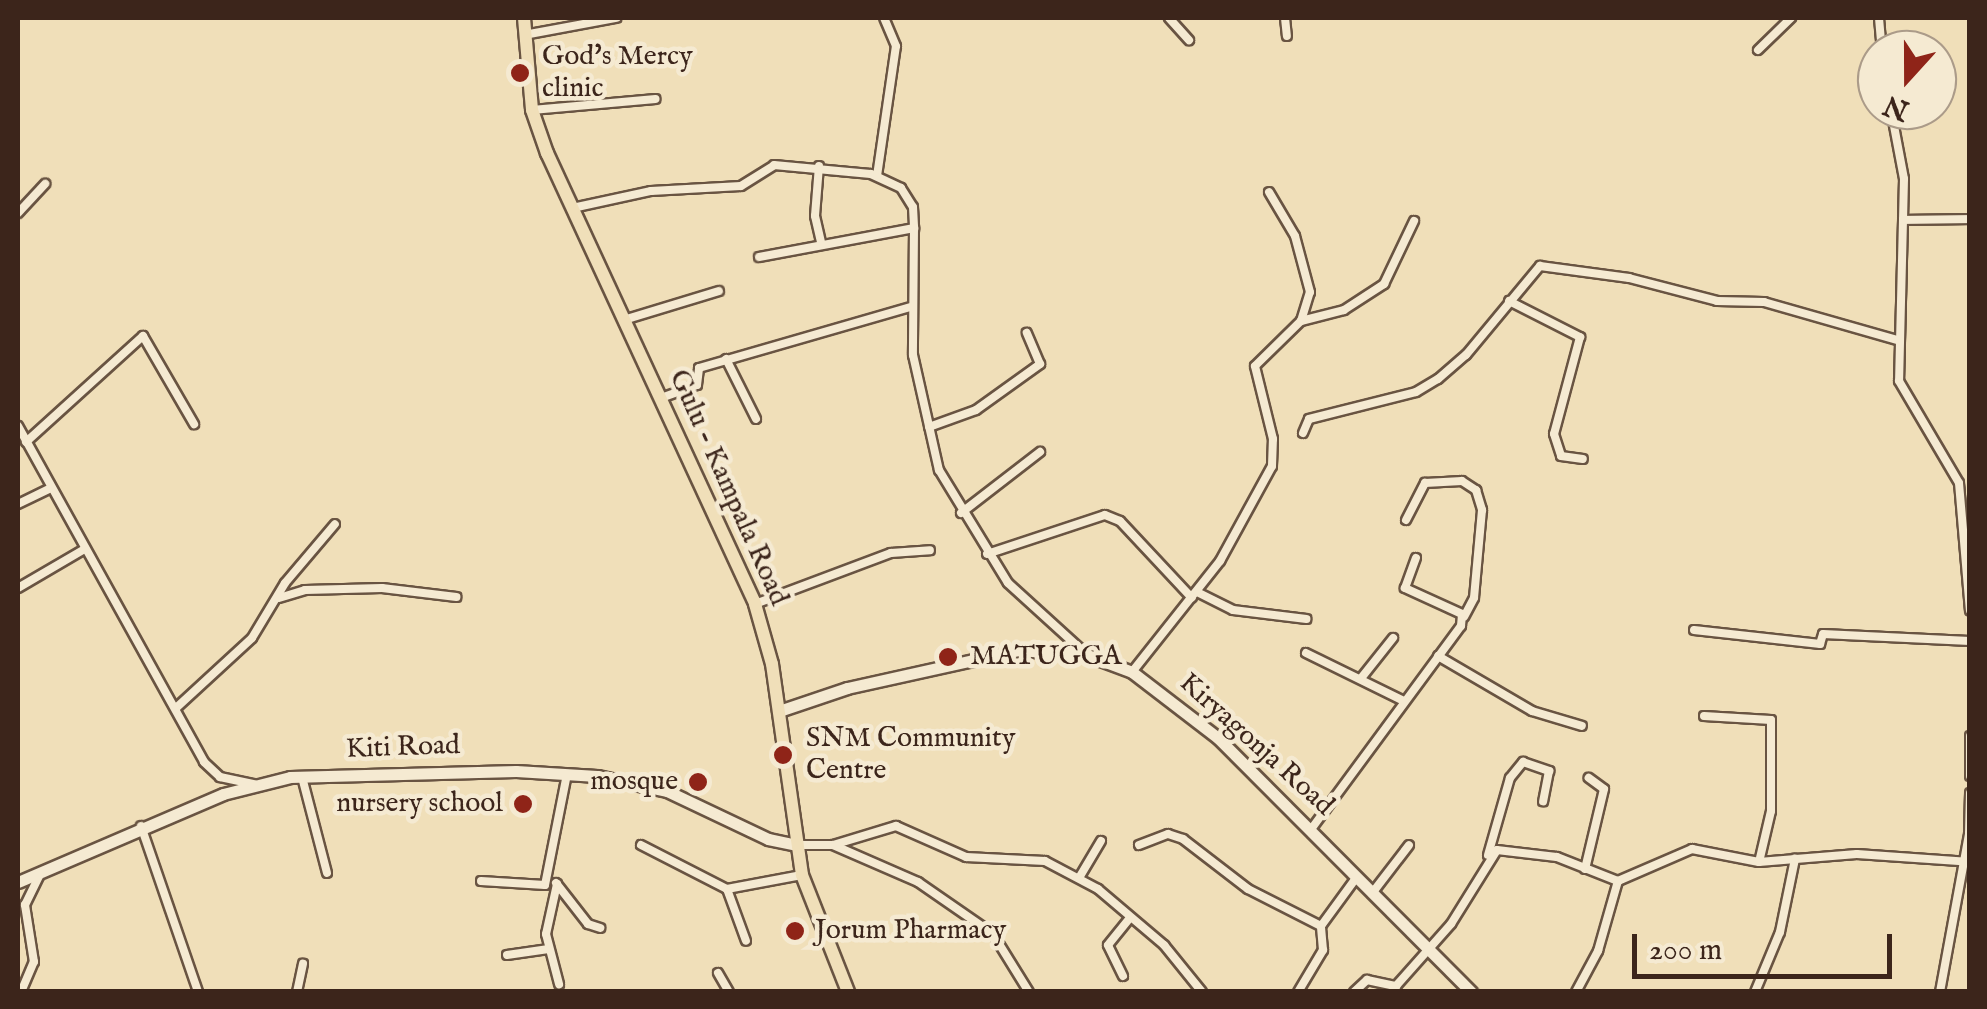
<!DOCTYPE html>
<html>
<head>
<meta charset="utf-8">
<style>
	body { margin:0 }
	#map { position:relative; width:1987px; height:1009px; overflow:hidden; background:#f0dfb9; font-family:"IM FELL English",serif }
	div>[style] { position:absolute }
	[style*='--x'] { left:calc(var(--x)*1px); top:calc(var(--y)*1px); width:calc(var(--w)*1px); rotate:calc(var(--a)*1deg) }
	.roads { filter:drop-shadow(2px 0 #695442) drop-shadow(-2px 0 #695442) drop-shadow(0 2px #695442) drop-shadow(0 -2px #695442) }
	.street>* { height:8px; margin:-4px; padding:0 4px; transform-origin:4px; border-radius:4px; background:#f5ead2 }
	.secondary>* { height:11px; margin:-5.5px; padding:0 5.5px; transform-origin:5.5px; border-radius:5.5px; background:#f5ead2 }
	.primary>* { height:12px; margin:-6px; padding:0 6px; transform-origin:6px; border-radius:6px; background:#f0dfb9 }
	.dots>* { width:28px; height:28px; translate:-50% -50%; box-sizing:border-box; border:5px solid #f5ead2; border-radius:50% }
	span { translate:-50% -50%; white-space:nowrap; text-align:center; line-height:1.15; -webkit-text-stroke:9px #f5ead2; paint-order:stroke }
	.poi-label { font-size:28px; color:#3c251b }
	.left { translate:0 -50%; text-align:left }
	.right { translate:-100% -50%; text-align:right }
	.street-label { font-size:28px; color:#3c251b }
	.frame { position:absolute; inset:0; border:20px solid #3c251b; pointer-events:none }
	.north { position:absolute; left:1857px; top:30px; width:100px; height:100px; box-sizing:border-box; background:#f5ead2; border:2px solid #ab9b89; border-radius:50%; rotate:201deg; font-size:28px; font-weight:700; line-height:40px; text-align:center; color:#3c251b }
	.north::after { content:''; display:block; margin:auto; width:35px; height:45px; background:#8f2418; clip-path:polygon(50% 0,100% 100%,50% 72%,0 100%) }
	.scale { position:absolute; left:1632px; top:934px; width:260px; height:45px; box-sizing:border-box; border:5px solid #3c251b; border-top:0; padding-left:12px; font-size:30px; line-height:35px; white-space:nowrap; color:#3c251b; -webkit-text-stroke:8px #f5ead2; paint-order:stroke }
</style>
</head>
<body>
<div id="map">
	<div class="roads">
		<div class="street">
			<i style="--x:1169;--y:18;--w:30;--a:48"></i>
			<i style="--x:1285;--y:18;--w:18;--a:84"></i>
			<i style="--x:1879;--y:18;--w:32;--a:85"></i>
			<i style="--x:524;--y:35;--w:94;--a:-10.5"></i>
			<i style="--x:1758;--y:50;--w:46;--a:-44.1"></i>
			<i style="--x:532;--y:110;--w:124;--a:-5.1"></i>
			<i style="--x:1891;--y:110;--w:70;--a:79.3"></i>
			<i style="--x:1904;--y:179;--w:202;--a:91.4"></i>
			<i style="--x:1899;--y:381;--w:118;--a:59.5"></i>
			<i style="--x:1959;--y:483;--w:128;--a:85.1"></i>
			<i style="--x:819;--y:166;--w:50;--a:94.6"></i>
			<i style="--x:815;--y:216;--w:28;--a:77"></i>
			<i style="--x:877;--y:176;--w:131;--a:-81.7"></i>
			<i style="--x:896;--y:46;--w:30;--a:-113"></i>
			<i style="--x:577;--y:207;--w:76;--a:-12.2"></i>
			<i style="--x:651;--y:191;--w:90;--a:-3.2"></i>
			<i style="--x:741;--y:186;--w:39;--a:-32"></i>
			<i style="--x:774;--y:165;--w:97;--a:5.3"></i>
			<i style="--x:871;--y:174;--w:33;--a:25"></i>
			<i style="--x:901;--y:188;--w:22;--a:58"></i>
			<i style="--x:913;--y:207;--w:21;--a:87"></i>
			<i style="--x:914;--y:228;--w:127;--a:90.5"></i>
			<i style="--x:913;--y:355;--w:118;--a:77.3"></i>
			<i style="--x:939;--y:470;--w:132;--a:58.6"></i>
			<i style="--x:1008;--y:583;--w:107;--a:42.3"></i>
			<i style="--x:18;--y:213;--w:40;--a:-47"></i>
			<i style="--x:1903;--y:220;--w:67;--a:-0.9"></i>
			<i style="--x:759;--y:257;--w:158;--a:-10.6"></i>
			<i style="--x:1509;--y:301;--w:80;--a:26.9"></i>
			<i style="--x:1580;--y:337;--w:100;--a:105"></i>
			<i style="--x:1554;--y:434;--w:23;--a:72"></i>
			<i style="--x:1561;--y:456;--w:22;--a:8"></i>
			<i style="--x:627;--y:319;--w:96;--a:-16.9"></i>
			<i style="--x:1301;--y:321;--w:44;--a:-14.3"></i>
			<i style="--x:1344;--y:310;--w:48;--a:-33"></i>
			<i style="--x:1384;--y:284;--w:70;--a:-64.5"></i>
			<i style="--x:726;--y:359;--w:67;--a:63.4"></i>
			<i style="--x:661;--y:398;--w:38;--a:-20"></i>
			<i style="--x:697;--y:385;--w:17;--a:-83"></i>
			<i style="--x:699;--y:368;--w:220;--a:-16.1"></i>
			<i style="--x:18;--y:426;--w:384;--a:61"></i>
			<i style="--x:204;--y:762;--w:22;--a:43"></i>
			<i style="--x:220;--y:777;--w:35;--a:12"></i>
			<i style="--x:929;--y:427;--w:50;--a:-19.9"></i>
			<i style="--x:976;--y:410;--w:79;--a:-35.7"></i>
			<i style="--x:1040;--y:364;--w:34;--a:-113"></i>
			<i style="--x:1303;--y:433;--w:15;--a:-67"></i>
			<i style="--x:1309;--y:419;--w:110;--a:-14.2"></i>
			<i style="--x:1416;--y:392;--w:26;--a:-31"></i>
			<i style="--x:1438;--y:379;--w:37;--a:-41"></i>
			<i style="--x:1466;--y:355;--w:116;--a:-50.3"></i>
			<i style="--x:1540;--y:266;--w:90;--a:7.7"></i>
			<i style="--x:1629;--y:278;--w:91;--a:14.6"></i>
			<i style="--x:1717;--y:301;--w:47;--a:1.2"></i>
			<i style="--x:1764;--y:302;--w:138;--a:15.9"></i>
			<i style="--x:26;--y:442;--w:158;--a:-42.2"></i>
			<i style="--x:143;--y:336;--w:102;--a:59.9"></i>
			<i style="--x:18;--y:504;--w:37;--a:-26"></i>
			<i style="--x:961;--y:513;--w:100;--a:-37.7"></i>
			<i style="--x:1406;--y:520;--w:42;--a:-62.8"></i>
			<i style="--x:1425;--y:483;--w:37;--a:-3"></i>
			<i style="--x:1462;--y:481;--w:17;--a:33"></i>
			<i style="--x:1476;--y:490;--w:21;--a:73"></i>
			<i style="--x:1482;--y:510;--w:88;--a:95.2"></i>
			<i style="--x:1474;--y:598;--w:21;--a:118"></i>
			<i style="--x:987;--y:554;--w:124;--a:-18.3"></i>
			<i style="--x:1105;--y:515;--w:16;--a:22"></i>
			<i style="--x:1120;--y:521;--w:105;--a:46.9"></i>
			<i style="--x:18;--y:588;--w:75;--a:-30.3"></i>
			<i style="--x:1197;--y:592;--w:40;--a:26.6"></i>
			<i style="--x:1233;--y:610;--w:74;--a:7"></i>
			<i style="--x:279;--y:598;--w:27;--a:-17"></i>
			<i style="--x:305;--y:590;--w:77;--a:-1.5"></i>
			<i style="--x:382;--y:588;--w:75;--a:6.9"></i>
			<i style="--x:755;--y:604;--w:145;--a:-20.6"></i>
			<i style="--x:891;--y:553;--w:39;--a:-4"></i>
			<i style="--x:1694;--y:630;--w:127;--a:6.3"></i>
			<i style="--x:1820;--y:644;--w:10;--a:-73"></i>
			<i style="--x:1823;--y:634;--w:147;--a:2.7"></i>
			<i style="--x:1306;--y:653;--w:107;--a:26.1"></i>
			<i style="--x:1438;--y:656;--w:109;--a:30.3"></i>
			<i style="--x:1532;--y:711;--w:52;--a:16.7"></i>
			<i style="--x:1132;--y:672;--w:142;--a:-51.6"></i>
			<i style="--x:1220;--y:561;--w:108;--a:-61.3"></i>
			<i style="--x:1272;--y:466;--w:27;--a:-88"></i>
			<i style="--x:1273;--y:439;--w:75;--a:-103.9"></i>
			<i style="--x:1255;--y:366;--w:64;--a:-44.4"></i>
			<i style="--x:1301;--y:321;--w:30;--a:-73"></i>
			<i style="--x:1310;--y:292;--w:58;--a:-105"></i>
			<i style="--x:1295;--y:236;--w:51;--a:-120.6"></i>
			<i style="--x:1362;--y:677;--w:50;--a:-51.5"></i>
			<i style="--x:176;--y:708;--w:103;--a:-42.6"></i>
			<i style="--x:252;--y:638;--w:64;--a:-59"></i>
			<i style="--x:285;--y:583;--w:77;--a:-49.7"></i>
			<i style="--x:1704;--y:716;--w:67;--a:3.4"></i>
			<i style="--x:1771;--y:720;--w:91;--a:90"></i>
			<i style="--x:1771;--y:811;--w:52;--a:103.2"></i>
			<i style="--x:1970;--y:736;--w:40;--a:90"></i>
			<i style="--x:302;--y:777;--w:99;--a:75.4"></i>
			<i style="--x:141;--y:826;--w:176;--a:71"></i>
			<i style="--x:1312;--y:828;--w:251;--a:-53.6"></i>
			<i style="--x:1461;--y:626;--w:12;--a:-85"></i>
			<i style="--x:1462;--y:614;--w:63;--a:-155.5"></i>
			<i style="--x:1405;--y:588;--w:32;--a:-70"></i>
			<i style="--x:641;--y:845;--w:97;--a:27.1"></i>
			<i style="--x:727;--y:889;--w:76;--a:-10.6"></i>
			<i style="--x:797;--y:845;--w:36;--a:0"></i>
			<i style="--x:833;--y:845;--w:93;--a:23.5"></i>
			<i style="--x:918;--y:882;--w:91;--a:34.7"></i>
			<i style="--x:993;--y:934;--w:68;--a:58.2"></i>
			<i style="--x:833;--y:845;--w:66;--a:-16.8"></i>
			<i style="--x:896;--y:826;--w:77;--a:23.9"></i>
			<i style="--x:966;--y:857;--w:79;--a:2.9"></i>
			<i style="--x:1045;--y:861;--w:60;--a:27.8"></i>
			<i style="--x:1098;--y:889;--w:87;--a:40.3"></i>
			<i style="--x:1164;--y:945;--w:60;--a:51"></i>
			<i style="--x:1139;--y:845;--w:31;--a:-21"></i>
			<i style="--x:1168;--y:834;--w:16;--a:18"></i>
			<i style="--x:1183;--y:839;--w:82;--a:37.6"></i>
			<i style="--x:1248;--y:889;--w:82;--a:26.9"></i>
			<i style="--x:1321;--y:926;--w:59;--a:-53.9"></i>
			<i style="--x:1488;--y:855;--w:80;--a:-74.1"></i>
			<i style="--x:1510;--y:778;--w:21;--a:-51"></i>
			<i style="--x:1523;--y:762;--w:28;--a:19"></i>
			<i style="--x:1549;--y:771;--w:31;--a:101"></i>
			<i style="--x:1585;--y:869;--w:82;--a:-76.6"></i>
			<i style="--x:1604;--y:789;--w:19;--a:-144"></i>
			<i style="--x:1079;--y:878;--w:43;--a:-59.3"></i>
			<i style="--x:481;--y:881;--w:64;--a:3.6"></i>
			<i style="--x:545;--y:885;--w:113;--a:-78.8"></i>
			<i style="--x:556;--y:883;--w:52;--a:52"></i>
			<i style="--x:588;--y:924;--w:13;--a:18"></i>
			<i style="--x:557;--y:884;--w:51;--a:102.4"></i>
			<i style="--x:546;--y:934;--w:52;--a:75.4"></i>
			<i style="--x:727;--y:889;--w:55;--a:69.9"></i>
			<i style="--x:1373;--y:892;--w:59;--a:-52.5"></i>
			<i style="--x:507;--y:955;--w:42;--a:-8.1"></i>
			<i style="--x:718;--y:973;--w:22;--a:60"></i>
			<i style="--x:1123;--y:976;--w:34;--a:-116"></i>
			<i style="--x:1108;--y:945;--w:35;--a:-51"></i>
			<i style="--x:21;--y:992;--w:33;--a:-67"></i>
			<i style="--x:34;--y:962;--w:58;--a:-99"></i>
			<i style="--x:25;--y:905;--w:34;--a:-64"></i>
			<i style="--x:297;--y:992;--w:29;--a:-78"></i>
			<i style="--x:1298;--y:992;--w:49;--a:-59.2"></i>
			<i style="--x:1323;--y:950;--w:24;--a:-95"></i>
			<i style="--x:1354;--y:992;--w:18;--a:-43"></i>
			<i style="--x:1367;--y:980;--w:30;--a:12"></i>
			<i style="--x:1396;--y:986;--w:83;--a:-48.4"></i>
			<i style="--x:1451;--y:924;--w:87;--a:-58.1"></i>
			<i style="--x:1497;--y:850;--w:60;--a:6.7"></i>
			<i style="--x:1557;--y:857;--w:66;--a:21.5"></i>
			<i style="--x:1618;--y:881;--w:81;--a:-23.4"></i>
			<i style="--x:1692;--y:849;--w:68;--a:11"></i>
			<i style="--x:1759;--y:862;--w:98;--a:-4.7"></i>
			<i style="--x:1857;--y:854;--w:113;--a:4"></i>
			<i style="--x:1576;--y:992;--w:47;--a:-61.8"></i>
			<i style="--x:1598;--y:951;--w:73;--a:-74.1"></i>
			<i style="--x:1755;--y:992;--w:65;--a:-67.4"></i>
			<i style="--x:1780;--y:932;--w:75;--a:-78.4"></i>
			<i style="--x:1940;--y:992;--w:161;--a:-79.6"></i>
			<i style="--x:1969;--y:834;--w:41;--a:-88.6"></i>
		</div>
		<div class="secondary">
			<i style="--x:779;--y:711;--w:72;--a:-18.7"></i>
			<i style="--x:847;--y:688;--w:175;--a:-12.5"></i>
			<i style="--x:1018;--y:650;--w:69;--a:4.1"></i>
			<i style="--x:1087;--y:655;--w:48;--a:20.7"></i>
			<i style="--x:1132;--y:672;--w:108;--a:37.5"></i>
			<i style="--x:1218;--y:738;--w:359;--a:45.1"></i>
			<i style="--x:18;--y:882;--w:223;--a:-23.2"></i>
			<i style="--x:223;--y:794;--w:69;--a:-14.2"></i>
			<i style="--x:290;--y:777;--w:226;--a:-1.5"></i>
			<i style="--x:516;--y:771;--w:81;--a:3.5"></i>
			<i style="--x:597;--y:776;--w:72;--a:12.1"></i>
			<i style="--x:667;--y:791;--w:112;--a:25.4"></i>
			<i style="--x:768;--y:839;--w:30;--a:12"></i>
		</div>
		<div class="primary">
			<i style="--x:524;--y:18;--w:92;--a:85"></i>
			<i style="--x:532;--y:110;--w:46;--a:70.8"></i>
			<i style="--x:547;--y:153;--w:497;--a:65.2"></i>
			<i style="--x:755;--y:604;--w:62;--a:74.2"></i>
			<i style="--x:772;--y:664;--w:213;--a:81.9"></i>
			<i style="--x:802;--y:875;--w:126;--a:68.5"></i>
		</div>
	</div>
	<div class="dots">
		<i style="left:520px;top:73px;background:#8f2418"></i>
		<i style="left:948px;top:657px;background:#8f2418"></i>
		<i style="left:783px;top:755px;background:#8f2418"></i>
		<i style="left:698px;top:782px;background:#8f2418"></i>
		<i style="left:523px;top:804px;background:#8f2418"></i>
		<i style="left:795px;top:931px;background:#8f2418"></i>
	</div>
	<div class="poi-label">
		<span class="left" style="left:542px;top:73px">God's Mercy<br>clinic</span>
		<span class="left" style="left:970px;top:657px">MATUGGA</span>
		<span class="left" style="left:806px;top:755px">SNM Community<br>Centre</span>
		<span class="right" style="left:678px;top:782px">mosque</span>
		<span class="right" style="left:503px;top:804px">nursery school</span>
		<span class="left" style="left:815px;top:931px">Jorum Pharmacy</span>
	</div>
	<div class="street-label">
		<span style="left:728px;top:488px;rotate:66deg">Gulu - Kampala Road</span>
		<span style="left:1256px;top:745px;rotate:42deg">Kiryagonja Road</span>
		<span style="left:403px;top:748px;rotate:-2deg">Kiti Road</span>
	</div>
	<div class="frame"></div>
	<div class="north">N</div>
	<div class="scale">200 m</div>
</div>
</body>
</html>
